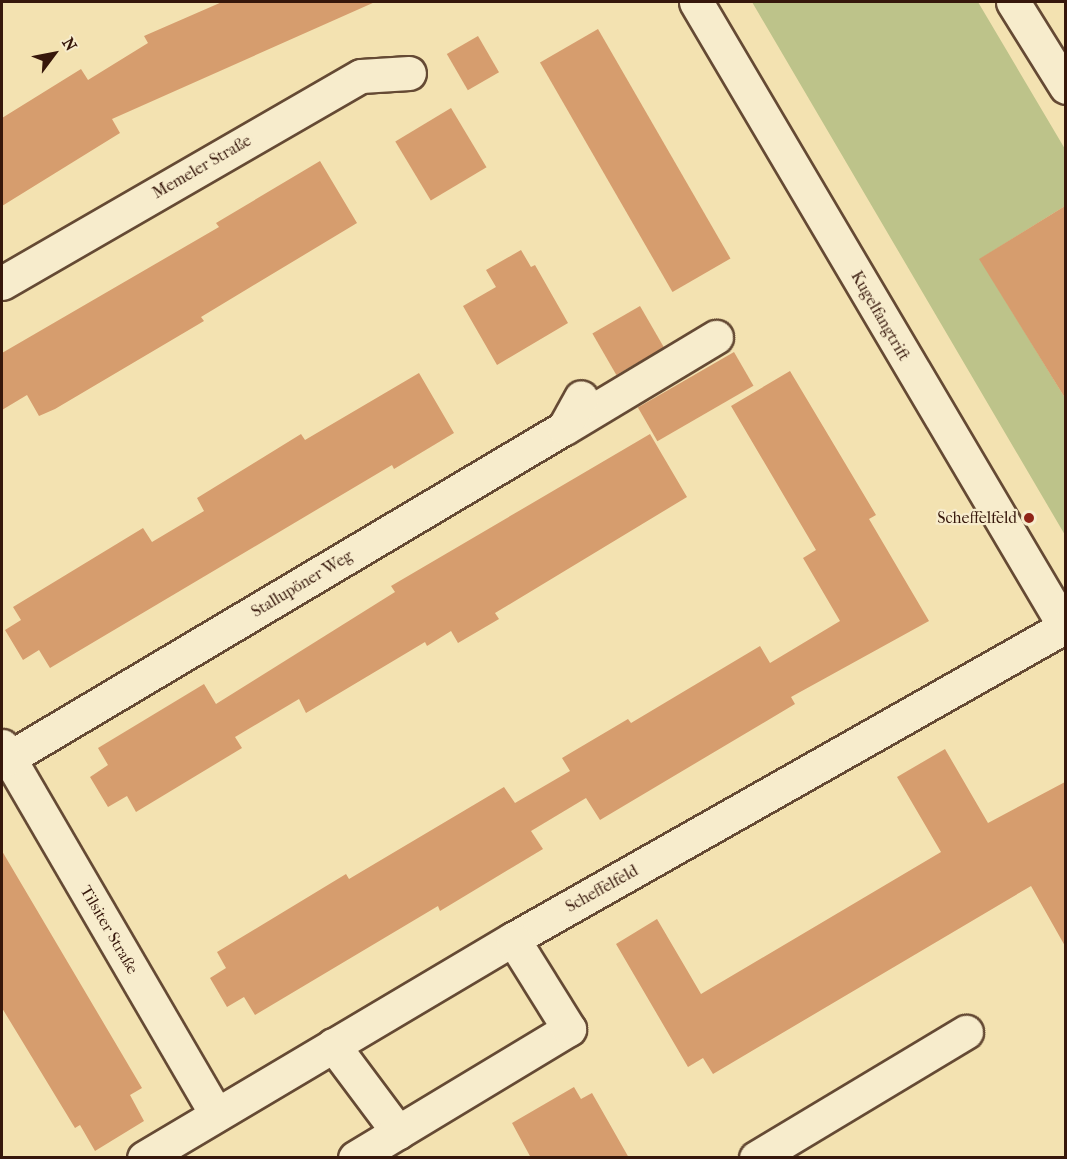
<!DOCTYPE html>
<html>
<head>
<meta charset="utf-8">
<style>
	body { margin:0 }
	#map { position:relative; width:1067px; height:1159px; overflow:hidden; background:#f3e2b1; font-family:"IM FELL French Canon",serif }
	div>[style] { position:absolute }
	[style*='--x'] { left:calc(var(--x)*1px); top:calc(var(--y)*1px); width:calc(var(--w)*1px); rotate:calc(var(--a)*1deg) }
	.green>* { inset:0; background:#bdc38a }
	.building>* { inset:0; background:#d69d6e; transform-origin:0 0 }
	.roads { filter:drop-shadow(2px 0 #654a34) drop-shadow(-2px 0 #654a34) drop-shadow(0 2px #654a34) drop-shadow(0 -2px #654a34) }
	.minor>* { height:33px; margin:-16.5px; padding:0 16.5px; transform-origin:16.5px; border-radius:16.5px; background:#f7eccc }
	.dots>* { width:16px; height:16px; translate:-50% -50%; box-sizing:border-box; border:3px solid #f7eccc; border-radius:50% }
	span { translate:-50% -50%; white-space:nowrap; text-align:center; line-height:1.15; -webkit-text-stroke:4.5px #f7eccc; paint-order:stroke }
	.street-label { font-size:16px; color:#36170b }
	.poi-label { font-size:16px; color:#36170b }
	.right { translate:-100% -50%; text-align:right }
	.frame { position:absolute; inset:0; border:3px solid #36170b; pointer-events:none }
	.north { position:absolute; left:24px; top:24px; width:60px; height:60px; -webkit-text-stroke:4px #f7eccc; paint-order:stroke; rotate:58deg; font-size:16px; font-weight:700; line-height:24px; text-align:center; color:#36170b }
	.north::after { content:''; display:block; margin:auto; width:21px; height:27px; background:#36170b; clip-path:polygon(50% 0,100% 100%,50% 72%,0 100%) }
</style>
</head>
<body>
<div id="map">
	<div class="green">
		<i style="clip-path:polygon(752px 2px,978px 2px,1065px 149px,1065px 206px,980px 259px,1065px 398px,1065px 535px)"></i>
	</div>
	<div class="building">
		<i style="clip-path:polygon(222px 2px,375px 2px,112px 119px,120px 133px,2px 206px,2px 118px,81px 69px,88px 80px,148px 43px,144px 36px)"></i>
		<i style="left:598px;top:29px;width:265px;height:67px;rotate:60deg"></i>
		<i style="left:478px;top:36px;width:42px;height:36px;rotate:60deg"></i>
		<i style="left:451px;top:108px;width:69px;height:65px;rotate:59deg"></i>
		<i style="clip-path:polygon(320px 161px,357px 223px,201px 317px,204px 321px,55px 409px,39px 416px,27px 395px,2px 410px,2px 353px,219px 227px,216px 223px)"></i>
		<i style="clip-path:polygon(1065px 206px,1065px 398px,979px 259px)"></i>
		<i style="clip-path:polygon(521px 250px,531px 267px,535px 265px,568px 323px,497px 365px,463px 306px,496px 287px,486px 270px)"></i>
		<i style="left:640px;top:306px;width:48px;height:55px;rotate:60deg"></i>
		<i style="left:734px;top:352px;width:39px;height:111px;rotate:60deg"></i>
		<i style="clip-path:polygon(790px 371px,876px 515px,869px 519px,929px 621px,791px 697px,795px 704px,600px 820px,586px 798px,531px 831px,543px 849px,440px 911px,438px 906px,255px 1015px,244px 997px,227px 1007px,210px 978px,226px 968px,217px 952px,346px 874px,349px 879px,504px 787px,515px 803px,570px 771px,562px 758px,628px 719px,631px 723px,760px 646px,770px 663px,840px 621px,803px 558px,816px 550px,731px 406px)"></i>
		<i style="clip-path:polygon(419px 373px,454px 433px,394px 469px,392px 465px,50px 668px,39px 650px,23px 660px,5px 630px,21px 620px,13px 607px,143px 528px,152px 542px,204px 511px,197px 498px,301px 434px,305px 440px)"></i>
		<i style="clip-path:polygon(650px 434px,687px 497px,495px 613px,499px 619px,458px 643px,451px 631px,427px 646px,425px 642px,306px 713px,299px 699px,235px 737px,242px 748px,136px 812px,127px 796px,108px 807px,90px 777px,108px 765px,98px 748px,204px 684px,216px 704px,395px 592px,391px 586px)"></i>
		<i style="clip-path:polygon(945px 749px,988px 823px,1065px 782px,1065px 946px,1031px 886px,713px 1074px,703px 1058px,688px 1067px,616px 944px,657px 919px,701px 994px,941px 852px,897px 777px)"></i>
		<i style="clip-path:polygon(2px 851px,142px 1088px,130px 1095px,144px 1121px,95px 1151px,80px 1125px,75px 1128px,2px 1008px)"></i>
		<i style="clip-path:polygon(574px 1087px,581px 1099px,592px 1093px,629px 1158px,531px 1158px,512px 1123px)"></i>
	</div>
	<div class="roads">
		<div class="minor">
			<i style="--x:696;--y:2;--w:728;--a:59.45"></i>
			<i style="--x:1013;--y:2;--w:100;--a:58.1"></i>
			<i style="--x:2;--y:283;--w:414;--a:-30"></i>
			<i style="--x:361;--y:76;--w:48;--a:-3.6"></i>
			<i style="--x:566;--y:427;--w:175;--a:-31"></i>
			<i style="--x:2;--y:746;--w:426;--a:59.8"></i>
			<i style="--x:9;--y:758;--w:646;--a:-30.74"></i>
			<i style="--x:564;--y:428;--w:35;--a:-61"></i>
			<i style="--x:333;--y:1045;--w:109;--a:53.2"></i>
			<i style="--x:144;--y:1158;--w:429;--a:-30.7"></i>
			<i style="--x:513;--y:939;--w:633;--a:-29.52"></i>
			<i style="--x:355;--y:1158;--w:250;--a:-31.1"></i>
			<i style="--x:569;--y:1029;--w:106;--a:-121.9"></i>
			<i style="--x:756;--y:1158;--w:245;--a:-31"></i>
		</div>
	</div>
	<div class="dots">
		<i style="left:1029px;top:518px;background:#8f2418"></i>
	</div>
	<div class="street-label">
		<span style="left:202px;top:167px;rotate:-30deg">Memeler Straße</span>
		<span style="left:880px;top:316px;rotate:60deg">Kugelfangtrift</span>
		<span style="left:302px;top:584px;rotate:-31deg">Stallupöner Weg</span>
		<span style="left:602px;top:889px;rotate:-29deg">Scheffelfeld</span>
		<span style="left:109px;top:930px;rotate:60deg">Tilsiter Straße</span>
	</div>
	<div class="poi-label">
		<span class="right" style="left:1017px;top:518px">Scheffelfeld</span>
	</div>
	<div class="frame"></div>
	<div class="north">N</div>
</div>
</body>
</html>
